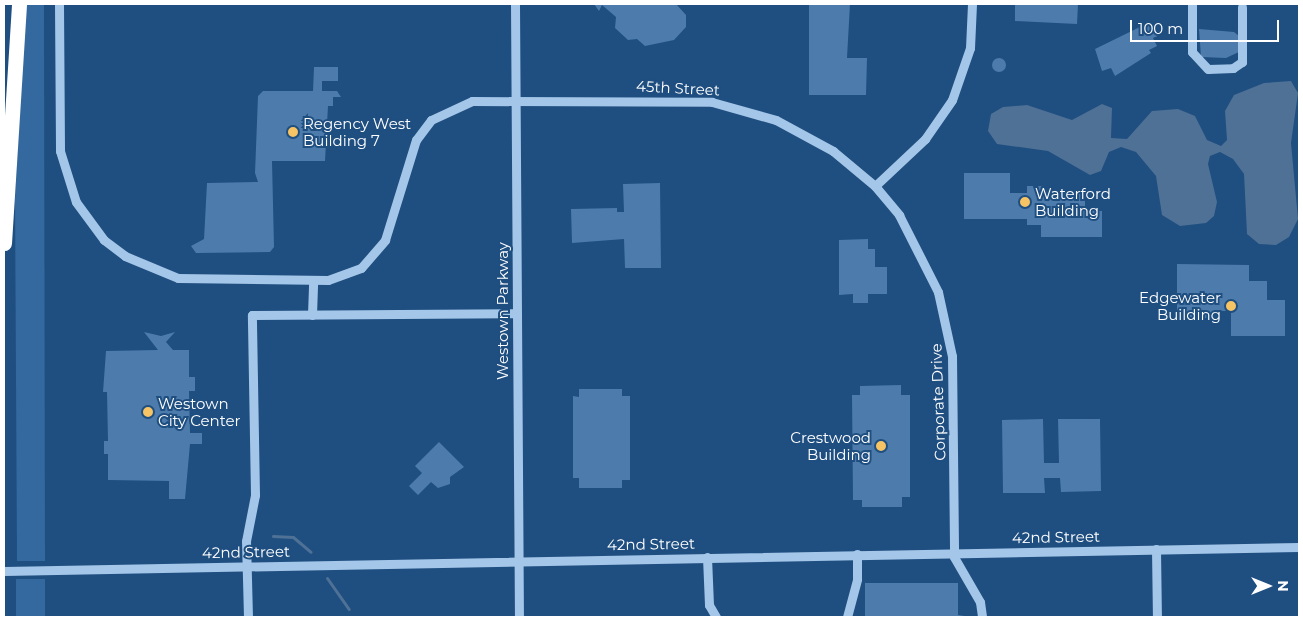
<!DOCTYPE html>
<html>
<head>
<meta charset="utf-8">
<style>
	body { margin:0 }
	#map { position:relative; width:1303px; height:621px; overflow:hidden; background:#1f4e80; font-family:Montserrat,sans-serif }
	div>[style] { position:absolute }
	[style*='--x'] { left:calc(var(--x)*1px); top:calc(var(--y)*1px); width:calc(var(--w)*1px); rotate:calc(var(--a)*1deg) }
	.green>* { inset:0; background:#33699e; transform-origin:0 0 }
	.water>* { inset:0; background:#4e7195 }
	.stream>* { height:3px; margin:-1.5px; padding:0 1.5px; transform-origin:1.5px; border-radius:1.5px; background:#4e7195 }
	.building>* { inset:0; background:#4c7bac }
	.round { border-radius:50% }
	.minor>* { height:9px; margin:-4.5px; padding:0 4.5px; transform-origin:4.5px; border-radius:4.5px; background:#a4c6e8 }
	.highway>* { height:15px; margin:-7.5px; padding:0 7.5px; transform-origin:7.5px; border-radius:7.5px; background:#fff }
	.dots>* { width:14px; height:14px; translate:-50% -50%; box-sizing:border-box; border:2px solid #1f4e80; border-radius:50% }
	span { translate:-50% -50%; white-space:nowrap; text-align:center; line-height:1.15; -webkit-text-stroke:4px #1f4e80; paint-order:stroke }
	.street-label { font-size:15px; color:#fff }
	.poi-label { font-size:15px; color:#fff }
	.left { translate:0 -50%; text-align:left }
	.right { translate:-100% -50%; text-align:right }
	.frame { position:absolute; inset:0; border:5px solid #fff; pointer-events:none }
	.north { position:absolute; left:1243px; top:561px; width:50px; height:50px; -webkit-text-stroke:4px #1f4e80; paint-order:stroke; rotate:90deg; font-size:14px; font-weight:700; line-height:20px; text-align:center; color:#fff }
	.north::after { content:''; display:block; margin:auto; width:18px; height:22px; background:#fff; clip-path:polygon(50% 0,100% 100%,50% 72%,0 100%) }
	.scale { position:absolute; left:1130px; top:20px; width:149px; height:22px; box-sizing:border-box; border:2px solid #fff; border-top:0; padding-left:6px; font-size:15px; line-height:18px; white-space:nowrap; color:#fff; -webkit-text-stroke:4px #1f4e80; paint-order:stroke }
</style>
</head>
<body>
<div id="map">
	<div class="green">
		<i style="clip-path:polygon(26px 4px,44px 4px,45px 561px,17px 561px,15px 199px)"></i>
		<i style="left:45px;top:579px;width:38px;height:29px;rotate:90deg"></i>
	</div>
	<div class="water">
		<i style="clip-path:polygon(1291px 81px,1298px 93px,1291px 143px,1298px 219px,1289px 237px,1276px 245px,1259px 244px,1247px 234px,1244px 174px,1233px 159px,1220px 152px,1210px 156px,1208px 164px,1217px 202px,1214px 216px,1206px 223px,1180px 226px,1162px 215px,1156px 176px,1136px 152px,1121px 147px,1109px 152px,1101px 171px,1090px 175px,1048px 151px,997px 144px,988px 131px,991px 114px,1003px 107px,1027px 105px,1072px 120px,1102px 104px,1112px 108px,1111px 138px,1127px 139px,1152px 111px,1178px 109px,1195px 116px,1207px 140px,1221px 146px,1227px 140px,1225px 111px,1234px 95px,1264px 83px)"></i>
	</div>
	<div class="stream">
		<i style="--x:273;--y:536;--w:20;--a:3"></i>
		<i style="--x:293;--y:537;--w:23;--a:40"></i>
		<i style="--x:327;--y:578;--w:38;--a:55"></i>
	</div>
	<div class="building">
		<i style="clip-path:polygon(594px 4px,676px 4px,686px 15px,686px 27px,674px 40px,645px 46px,637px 39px,628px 40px,615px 28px,616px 17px,602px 5px,599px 11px)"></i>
		<i style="clip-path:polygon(809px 4px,850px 4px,847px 58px,867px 58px,866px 95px,809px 95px)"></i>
		<i style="clip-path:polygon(1015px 4px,1078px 4px,1077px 24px,1015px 21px)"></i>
		<i style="clip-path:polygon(1146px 24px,1160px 35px,1153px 38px,1157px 46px,1149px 50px,1151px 53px,1115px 76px,1111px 68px,1102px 71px,1095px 49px)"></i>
		<i style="clip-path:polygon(1199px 29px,1234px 32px,1239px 36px,1239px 52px,1226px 58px,1201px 57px)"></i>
		<i class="round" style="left:992px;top:58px;width:14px;height:14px"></i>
		<i style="clip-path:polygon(314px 67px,338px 67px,338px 81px,322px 81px,322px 91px,337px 91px,341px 97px,333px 97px,333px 106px,328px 106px,325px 161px,272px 161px,274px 247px,270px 252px,196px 253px,191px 246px,204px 239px,207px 183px,258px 182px,255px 173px,258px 96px,263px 91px,313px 91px)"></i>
		<i style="clip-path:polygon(964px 173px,1010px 173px,1010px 193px,1027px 193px,1027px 186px,1042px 186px,1042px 192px,1085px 192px,1085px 211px,1102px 211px,1102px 237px,1041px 237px,1041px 225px,1027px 225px,1027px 219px,964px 219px)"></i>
		<i style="clip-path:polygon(660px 183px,661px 268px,625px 268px,624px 239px,572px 243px,571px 209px,617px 208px,617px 212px,624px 212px,623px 184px)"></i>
		<i style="clip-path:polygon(868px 239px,868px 249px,875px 249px,875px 267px,887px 267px,887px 294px,868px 294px,868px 303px,853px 303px,853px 294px,839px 295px,839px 240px)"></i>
		<i style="clip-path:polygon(1177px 264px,1249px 265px,1249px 281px,1267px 281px,1267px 300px,1285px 300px,1285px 336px,1231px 336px,1231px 311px,1213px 311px,1213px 318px,1177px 318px)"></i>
		<i style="clip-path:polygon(144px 332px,161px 336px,175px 332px,166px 342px,173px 350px,189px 350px,189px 377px,195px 377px,195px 391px,189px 391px,190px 433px,202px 433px,202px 444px,190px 444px,185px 499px,169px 499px,169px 481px,108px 480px,108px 454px,104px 454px,104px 441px,108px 441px,107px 392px,103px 392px,106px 351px,158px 350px)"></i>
		<i style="clip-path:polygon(901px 385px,901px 395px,910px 395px,910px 497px,902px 497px,902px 507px,862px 507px,862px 500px,853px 500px,852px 395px,860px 395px,860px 386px)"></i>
		<i style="clip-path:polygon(579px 389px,622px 389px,622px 396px,630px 396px,630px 480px,622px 480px,622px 488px,579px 488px,579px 478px,573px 478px,573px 396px,579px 397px)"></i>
		<i style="clip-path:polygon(1043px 419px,1044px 463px,1059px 463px,1058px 419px,1100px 419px,1101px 491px,1061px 492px,1060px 478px,1044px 478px,1045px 493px,1003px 493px,1002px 420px)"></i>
		<i style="clip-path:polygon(439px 442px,464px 467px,450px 477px,450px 484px,438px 488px,431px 482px,418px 495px,409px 486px,422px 473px,415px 466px)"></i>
		<i style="clip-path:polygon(865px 583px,958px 583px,958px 615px,971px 617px,865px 617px)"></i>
	</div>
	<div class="minor">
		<i style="--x:59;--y:4;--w:147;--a:89.6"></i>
		<i style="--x:60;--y:151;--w:53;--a:72.6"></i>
		<i style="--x:76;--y:202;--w:47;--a:53.6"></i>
		<i style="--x:104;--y:240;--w:26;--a:37"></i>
		<i style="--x:125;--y:256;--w:57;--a:22.5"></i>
		<i style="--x:178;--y:278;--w:150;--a:0.8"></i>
		<i style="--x:328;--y:280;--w:35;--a:-20"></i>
		<i style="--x:361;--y:268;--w:37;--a:-49"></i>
		<i style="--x:385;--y:240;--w:105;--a:-72.8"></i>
		<i style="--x:416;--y:140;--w:25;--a:-53"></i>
		<i style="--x:431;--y:120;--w:45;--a:-24.9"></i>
		<i style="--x:472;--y:101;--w:240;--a:0.2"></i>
		<i style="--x:712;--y:102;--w:66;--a:15.7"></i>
		<i style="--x:776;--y:120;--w:65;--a:28.5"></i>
		<i style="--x:833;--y:151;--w:55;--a:39.8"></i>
		<i style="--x:875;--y:186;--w:38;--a:50"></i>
		<i style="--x:899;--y:215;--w:86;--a:63.1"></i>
		<i style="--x:938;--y:292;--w:66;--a:77.7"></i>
		<i style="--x:952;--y:356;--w:201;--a:89.4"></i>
		<i style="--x:954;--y:557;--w:52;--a:60"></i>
		<i style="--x:980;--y:602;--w:15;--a:82"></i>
		<i style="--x:515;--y:4;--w:613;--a:89.63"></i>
		<i style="--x:1192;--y:4;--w:48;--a:90"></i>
		<i style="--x:1192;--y:52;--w:23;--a:47"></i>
		<i style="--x:1208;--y:69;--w:25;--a:-2"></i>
		<i style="--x:1233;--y:68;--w:11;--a:-34"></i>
		<i style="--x:1242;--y:62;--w:55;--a:-90"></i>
		<i style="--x:875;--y:186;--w:69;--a:-43.2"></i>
		<i style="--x:925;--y:139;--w:47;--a:-55.3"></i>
		<i style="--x:952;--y:100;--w:55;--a:-70.9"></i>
		<i style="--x:970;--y:48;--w:44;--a:-87.4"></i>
		<i style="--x:312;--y:315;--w:35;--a:-88"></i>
		<i style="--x:1156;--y:549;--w:68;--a:89.2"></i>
		<i style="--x:707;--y:557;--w:48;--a:87.6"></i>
		<i style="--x:709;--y:605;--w:14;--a:60"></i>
		<i style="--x:4;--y:571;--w:1295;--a:-1.06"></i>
		<i style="--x:248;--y:617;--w:76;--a:-91.5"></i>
		<i style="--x:246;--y:541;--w:47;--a:-78.9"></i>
		<i style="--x:255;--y:495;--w:180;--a:-91"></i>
		<i style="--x:252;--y:315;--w:265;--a:-0.4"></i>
		<i style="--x:847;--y:617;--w:39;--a:-75"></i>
		<i style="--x:857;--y:579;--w:25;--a:-90"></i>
	</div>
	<div class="highway">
		<i style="--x:4;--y:243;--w:239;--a:-86.4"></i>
	</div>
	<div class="dots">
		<i style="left:293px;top:132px;background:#f6c464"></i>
		<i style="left:1025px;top:202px;background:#f6c464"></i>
		<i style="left:1231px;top:306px;background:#f6c464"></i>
		<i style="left:148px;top:412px;background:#f6c464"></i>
		<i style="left:881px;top:446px;background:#f6c464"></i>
	</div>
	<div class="street-label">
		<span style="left:678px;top:88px;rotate:3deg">45th Street</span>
		<span style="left:503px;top:311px;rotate:-90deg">Westown Parkway</span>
		<span style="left:938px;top:402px;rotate:-92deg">Corporate Drive</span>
		<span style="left:1056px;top:537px;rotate:-1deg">42nd Street</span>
		<span style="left:651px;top:544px;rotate:-1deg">42nd Street</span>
		<span style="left:246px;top:552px;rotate:-1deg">42nd Street</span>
	</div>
	<div class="poi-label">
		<span class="left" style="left:303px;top:132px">Regency West<br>Building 7</span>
		<span class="left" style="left:1035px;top:202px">Waterford<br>Building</span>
		<span class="right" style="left:1221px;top:306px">Edgewater<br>Building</span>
		<span class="left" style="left:158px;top:412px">Westown<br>City Center</span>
		<span class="right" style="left:871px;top:446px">Crestwood<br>Building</span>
	</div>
	<div class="frame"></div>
	<div class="north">N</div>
	<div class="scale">100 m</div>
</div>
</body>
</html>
